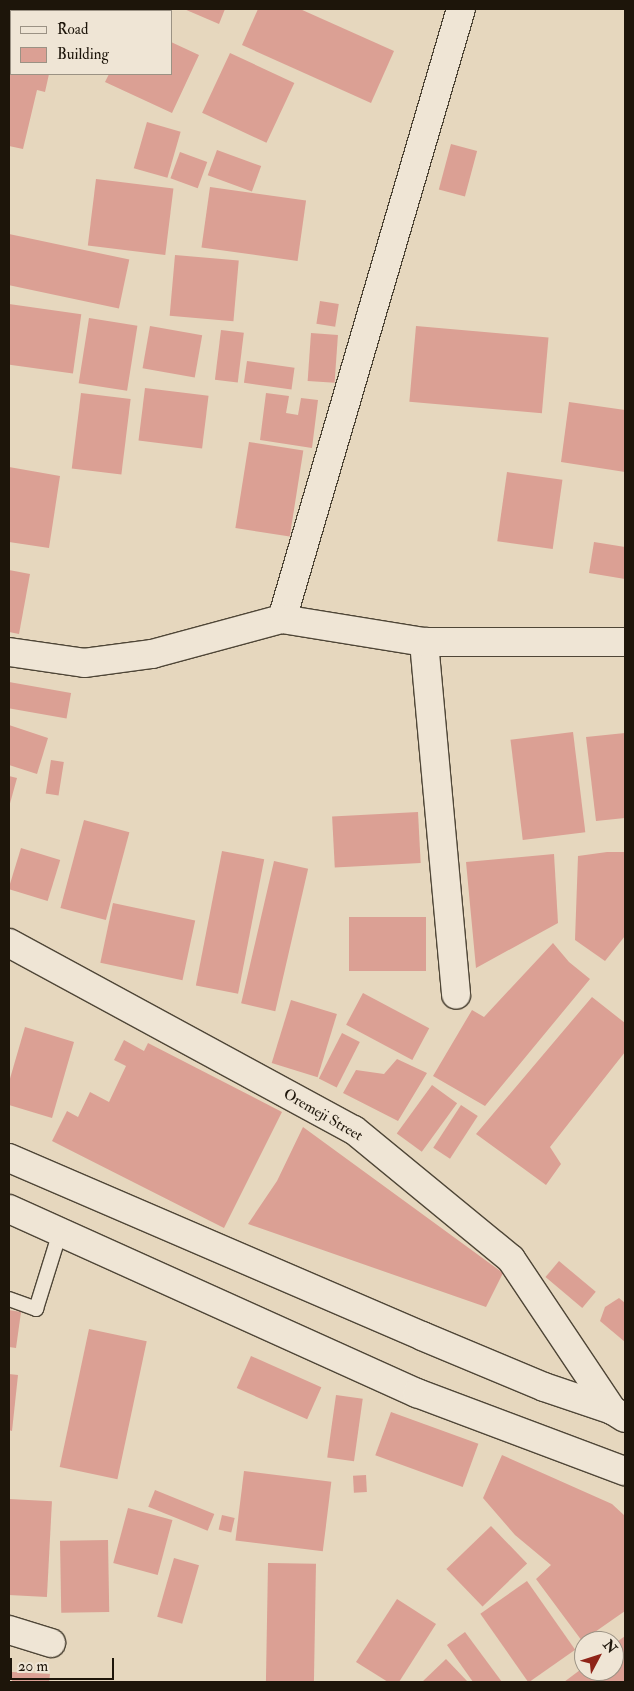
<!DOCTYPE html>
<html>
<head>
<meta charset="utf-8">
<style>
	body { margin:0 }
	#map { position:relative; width:634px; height:1691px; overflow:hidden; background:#e6d7be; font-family:"IM FELL Double Pica",serif }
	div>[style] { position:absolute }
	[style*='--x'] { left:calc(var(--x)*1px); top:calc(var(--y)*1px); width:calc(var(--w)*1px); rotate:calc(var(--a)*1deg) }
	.building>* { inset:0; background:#dba094; transform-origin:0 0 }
	.roads { filter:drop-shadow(1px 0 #4f4637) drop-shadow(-1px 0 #4f4637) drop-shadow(0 1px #4f4637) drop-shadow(0 -1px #4f4637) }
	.lane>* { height:14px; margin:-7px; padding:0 7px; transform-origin:7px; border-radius:7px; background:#efe5d5 }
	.street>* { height:28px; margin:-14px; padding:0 14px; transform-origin:14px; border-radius:14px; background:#efe5d5 }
	.secondary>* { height:28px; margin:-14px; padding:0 14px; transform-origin:14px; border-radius:14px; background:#efe5d5 }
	span { translate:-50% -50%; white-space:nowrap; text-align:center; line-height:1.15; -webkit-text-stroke:4px #efe5d5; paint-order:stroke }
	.street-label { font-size:15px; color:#1d150a }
	.frame { position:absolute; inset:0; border:10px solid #1d150a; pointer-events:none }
	.legend { position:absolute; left:10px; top:10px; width:162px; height:65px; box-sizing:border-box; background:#efe5d5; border:1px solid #9b9284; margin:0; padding:6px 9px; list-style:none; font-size:15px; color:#1d150a }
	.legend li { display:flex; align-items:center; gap:10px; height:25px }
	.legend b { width:25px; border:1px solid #9b9284 }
	.north { position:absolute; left:574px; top:1631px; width:50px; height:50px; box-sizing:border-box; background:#efe5d5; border:1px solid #9b9284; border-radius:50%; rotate:50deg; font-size:14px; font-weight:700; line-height:20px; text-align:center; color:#1d150a }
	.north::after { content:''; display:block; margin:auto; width:18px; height:22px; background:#8f2418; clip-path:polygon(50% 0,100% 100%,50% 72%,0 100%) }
	.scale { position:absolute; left:10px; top:1658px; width:104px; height:22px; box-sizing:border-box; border:2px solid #1d150a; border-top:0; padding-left:6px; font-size:15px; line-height:18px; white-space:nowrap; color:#1d150a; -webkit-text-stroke:4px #efe5d5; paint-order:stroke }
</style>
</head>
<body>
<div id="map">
	<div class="building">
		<i style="left:30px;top:9px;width:28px;height:2px"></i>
		<i style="clip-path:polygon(63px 9px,96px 9px,102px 11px,62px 11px)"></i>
		<i style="clip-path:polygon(184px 9px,225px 9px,219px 24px)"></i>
		<i style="clip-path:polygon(258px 9px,300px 9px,394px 51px,371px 103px,242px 45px)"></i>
		<i style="clip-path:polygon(171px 42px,199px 55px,172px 113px,105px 82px,109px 74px,171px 74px)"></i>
		<i style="left:230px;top:53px;width:71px;height:66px;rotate:25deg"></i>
		<i style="clip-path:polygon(10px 63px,11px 74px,49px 74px,45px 92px,37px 90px,23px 149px,9px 146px)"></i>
		<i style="left:147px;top:122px;width:35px;height:48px;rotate:16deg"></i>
		<i style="left:451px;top:144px;width:27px;height:47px;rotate:15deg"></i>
		<i style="left:217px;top:150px;width:47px;height:27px;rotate:20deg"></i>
		<i style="left:180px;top:152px;width:29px;height:28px;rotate:20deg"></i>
		<i style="left:96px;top:179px;width:78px;height:67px;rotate:7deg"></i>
		<i style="left:210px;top:187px;width:97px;height:61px;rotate:8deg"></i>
		<i style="left:9px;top:234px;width:123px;height:50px;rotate:12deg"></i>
		<i style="left:175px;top:255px;width:64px;height:61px;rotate:5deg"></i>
		<i style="left:320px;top:301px;width:19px;height:23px;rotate:9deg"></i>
		<i style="left:9px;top:304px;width:73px;height:60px;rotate:8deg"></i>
		<i style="left:89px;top:318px;width:49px;height:66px;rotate:9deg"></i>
		<i style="left:150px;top:326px;width:53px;height:43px;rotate:10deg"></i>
		<i style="left:416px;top:326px;width:133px;height:76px;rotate:5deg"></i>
		<i style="left:221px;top:330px;width:23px;height:50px;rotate:7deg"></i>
		<i style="left:311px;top:333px;width:27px;height:48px;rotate:4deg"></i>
		<i style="left:247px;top:361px;width:48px;height:22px;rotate:8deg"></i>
		<i style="left:145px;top:388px;width:64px;height:53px;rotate:7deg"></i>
		<i style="left:81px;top:393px;width:50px;height:76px;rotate:7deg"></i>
		<i style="clip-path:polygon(266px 393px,289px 396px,286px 413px,298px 415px,301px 398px,318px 400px,312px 448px,260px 440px)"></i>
		<i style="clip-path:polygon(569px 402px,625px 410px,625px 472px,561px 462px)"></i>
		<i style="left:249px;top:442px;width:55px;height:87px;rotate:9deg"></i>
		<i style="clip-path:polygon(9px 467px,60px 476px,49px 548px,9px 542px)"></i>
		<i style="left:507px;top:472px;width:56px;height:70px;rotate:8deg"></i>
		<i style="clip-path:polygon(594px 542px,625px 547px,625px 579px,589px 573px)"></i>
		<i style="clip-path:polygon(9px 570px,30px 574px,19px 634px,9px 632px)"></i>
		<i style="left:9px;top:682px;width:63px;height:26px;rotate:10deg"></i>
		<i style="clip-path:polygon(9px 725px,48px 738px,37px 774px,9px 765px)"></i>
		<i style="left:573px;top:732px;width:101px;height:63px;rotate:83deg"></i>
		<i style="clip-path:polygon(625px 733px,625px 818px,596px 821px,586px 737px)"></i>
		<i style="left:51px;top:760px;width:13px;height:34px;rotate:9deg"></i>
		<i style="clip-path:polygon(9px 776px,17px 778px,9px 807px)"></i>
		<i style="left:418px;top:812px;width:51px;height:86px;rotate:87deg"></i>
		<i style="left:84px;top:820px;width:47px;height:91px;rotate:15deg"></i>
		<i style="left:21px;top:848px;width:41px;height:43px;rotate:17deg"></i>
		<i style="left:222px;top:851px;width:43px;height:137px;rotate:11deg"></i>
		<i style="clip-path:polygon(607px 852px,625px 852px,625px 936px,605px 961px,575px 940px,578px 856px)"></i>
		<i style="clip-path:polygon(554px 854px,558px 923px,476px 968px,466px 862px)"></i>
		<i style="left:274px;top:861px;width:35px;height:146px;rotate:13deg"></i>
		<i style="left:113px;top:903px;width:84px;height:61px;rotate:12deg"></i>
		<i style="left:349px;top:917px;width:77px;height:54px"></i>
		<i style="clip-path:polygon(553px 943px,569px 962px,590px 979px,485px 1106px,433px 1076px,472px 1010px,484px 1017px)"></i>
		<i style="left:363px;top:993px;width:75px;height:36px;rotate:28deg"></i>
		<i style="clip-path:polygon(592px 997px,625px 1023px,625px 1052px,550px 1147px,561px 1164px,546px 1185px,476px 1134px)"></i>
		<i style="left:291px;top:1000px;width:48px;height:66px;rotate:17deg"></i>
		<i style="clip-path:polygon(25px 1027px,74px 1042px,52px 1118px,9px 1105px,9px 1082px)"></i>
		<i style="left:342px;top:1033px;width:20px;height:51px;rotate:27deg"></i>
		<i style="clip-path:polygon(124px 1040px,144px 1051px,148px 1043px,282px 1112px,224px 1228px,52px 1141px,67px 1111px,78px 1117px,90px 1092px,109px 1102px,126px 1066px,114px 1060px)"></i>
		<i style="clip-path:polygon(397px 1059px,427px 1073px,398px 1121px,343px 1093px,356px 1070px,384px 1074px)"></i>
		<i style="left:432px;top:1085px;width:31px;height:60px;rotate:36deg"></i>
		<i style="left:461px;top:1105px;width:20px;height:51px;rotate:33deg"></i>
		<i style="clip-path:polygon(303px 1127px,503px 1273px,486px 1307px,248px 1224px,277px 1181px)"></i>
		<i style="left:559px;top:1261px;width:48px;height:21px;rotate:40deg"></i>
		<i style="clip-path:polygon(619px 1298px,625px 1303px,625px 1342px,600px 1321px,605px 1307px)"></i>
		<i style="clip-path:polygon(9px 1310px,21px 1312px,16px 1348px,9px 1347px)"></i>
		<i style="left:89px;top:1329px;width:59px;height:141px;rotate:12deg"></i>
		<i style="left:251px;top:1356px;width:77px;height:35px;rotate:24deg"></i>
		<i style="clip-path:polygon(9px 1374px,18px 1375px,12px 1431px,9px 1430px)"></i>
		<i style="left:336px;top:1395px;width:27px;height:63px;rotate:8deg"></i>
		<i style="left:391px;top:1412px;width:93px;height:46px;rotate:20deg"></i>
		<i style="clip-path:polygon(502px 1455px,612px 1504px,625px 1516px,625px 1611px,582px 1641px,536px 1579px,551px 1565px,515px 1535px,483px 1498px)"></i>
		<i style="left:244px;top:1471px;width:88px;height:70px;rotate:7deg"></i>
		<i style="left:366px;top:1475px;width:17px;height:13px;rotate:87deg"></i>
		<i style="left:155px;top:1490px;width:64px;height:18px;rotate:22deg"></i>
		<i style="left:9px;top:1499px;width:43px;height:96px;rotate:3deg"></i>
		<i style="left:128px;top:1508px;width:46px;height:57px;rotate:15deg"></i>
		<i style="left:222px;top:1515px;width:13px;height:15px;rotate:13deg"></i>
		<i style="left:491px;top:1526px;width:52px;height:62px;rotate:46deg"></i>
		<i style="left:108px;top:1540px;width:72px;height:48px;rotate:89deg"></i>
		<i style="left:174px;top:1558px;width:26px;height:61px;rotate:16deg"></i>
		<i style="left:268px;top:1563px;width:48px;height:119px;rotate:1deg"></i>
		<i style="left:527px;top:1581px;width:84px;height:57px;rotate:55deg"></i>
		<i style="clip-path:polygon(397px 1599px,436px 1624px,399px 1682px,388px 1682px,356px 1662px)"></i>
		<i style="clip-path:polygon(465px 1632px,502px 1682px,473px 1682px,447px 1645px)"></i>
		<i style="clip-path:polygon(625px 1636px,625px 1682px,564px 1682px,584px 1667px,584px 1671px,614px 1671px,614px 1644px)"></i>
		<i style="clip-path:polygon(446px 1659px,468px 1682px,422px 1682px)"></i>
		<i style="clip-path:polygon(12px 1672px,50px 1674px,49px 1682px,12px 1682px)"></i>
	</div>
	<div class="roads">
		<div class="lane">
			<i style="--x:9;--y:1299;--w:29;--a:20"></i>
			<i style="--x:36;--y:1309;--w:81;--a:-72.7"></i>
		</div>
		<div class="street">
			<i style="--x:282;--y:619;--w:636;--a:-73.65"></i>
			<i style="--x:424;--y:642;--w:354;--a:84.8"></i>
			<i style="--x:9;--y:652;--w:76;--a:8.3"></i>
			<i style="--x:84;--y:663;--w:69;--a:-7.5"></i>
			<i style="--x:152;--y:654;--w:135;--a:-15.1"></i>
			<i style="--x:282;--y:619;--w:144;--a:9.2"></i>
			<i style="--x:424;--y:642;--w:201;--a:0"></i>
			<i style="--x:9;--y:943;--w:392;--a:28.5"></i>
			<i style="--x:354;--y:1130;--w:203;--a:39.4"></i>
			<i style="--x:511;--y:1259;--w:182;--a:56.2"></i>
			<i style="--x:9;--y:1630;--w:44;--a:17.2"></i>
		</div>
		<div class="secondary">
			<i style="--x:9;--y:1158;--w:450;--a:23.3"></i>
			<i style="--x:422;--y:1336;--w:132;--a:22.7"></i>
			<i style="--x:544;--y:1387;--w:72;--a:18.7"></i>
			<i style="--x:612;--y:1410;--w:15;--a:32"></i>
			<i style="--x:9;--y:1209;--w:448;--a:24.3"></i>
			<i style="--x:417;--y:1393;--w:222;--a:20.6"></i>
		</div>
	</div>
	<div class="street-label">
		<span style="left:323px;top:1115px;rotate:30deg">Oremeji Street</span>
	</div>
	<div class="frame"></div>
	<ul class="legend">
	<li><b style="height:6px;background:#efe5d5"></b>Road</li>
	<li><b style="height:14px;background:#dba094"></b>Building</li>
	</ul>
	<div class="north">N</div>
	<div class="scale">20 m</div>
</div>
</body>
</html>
